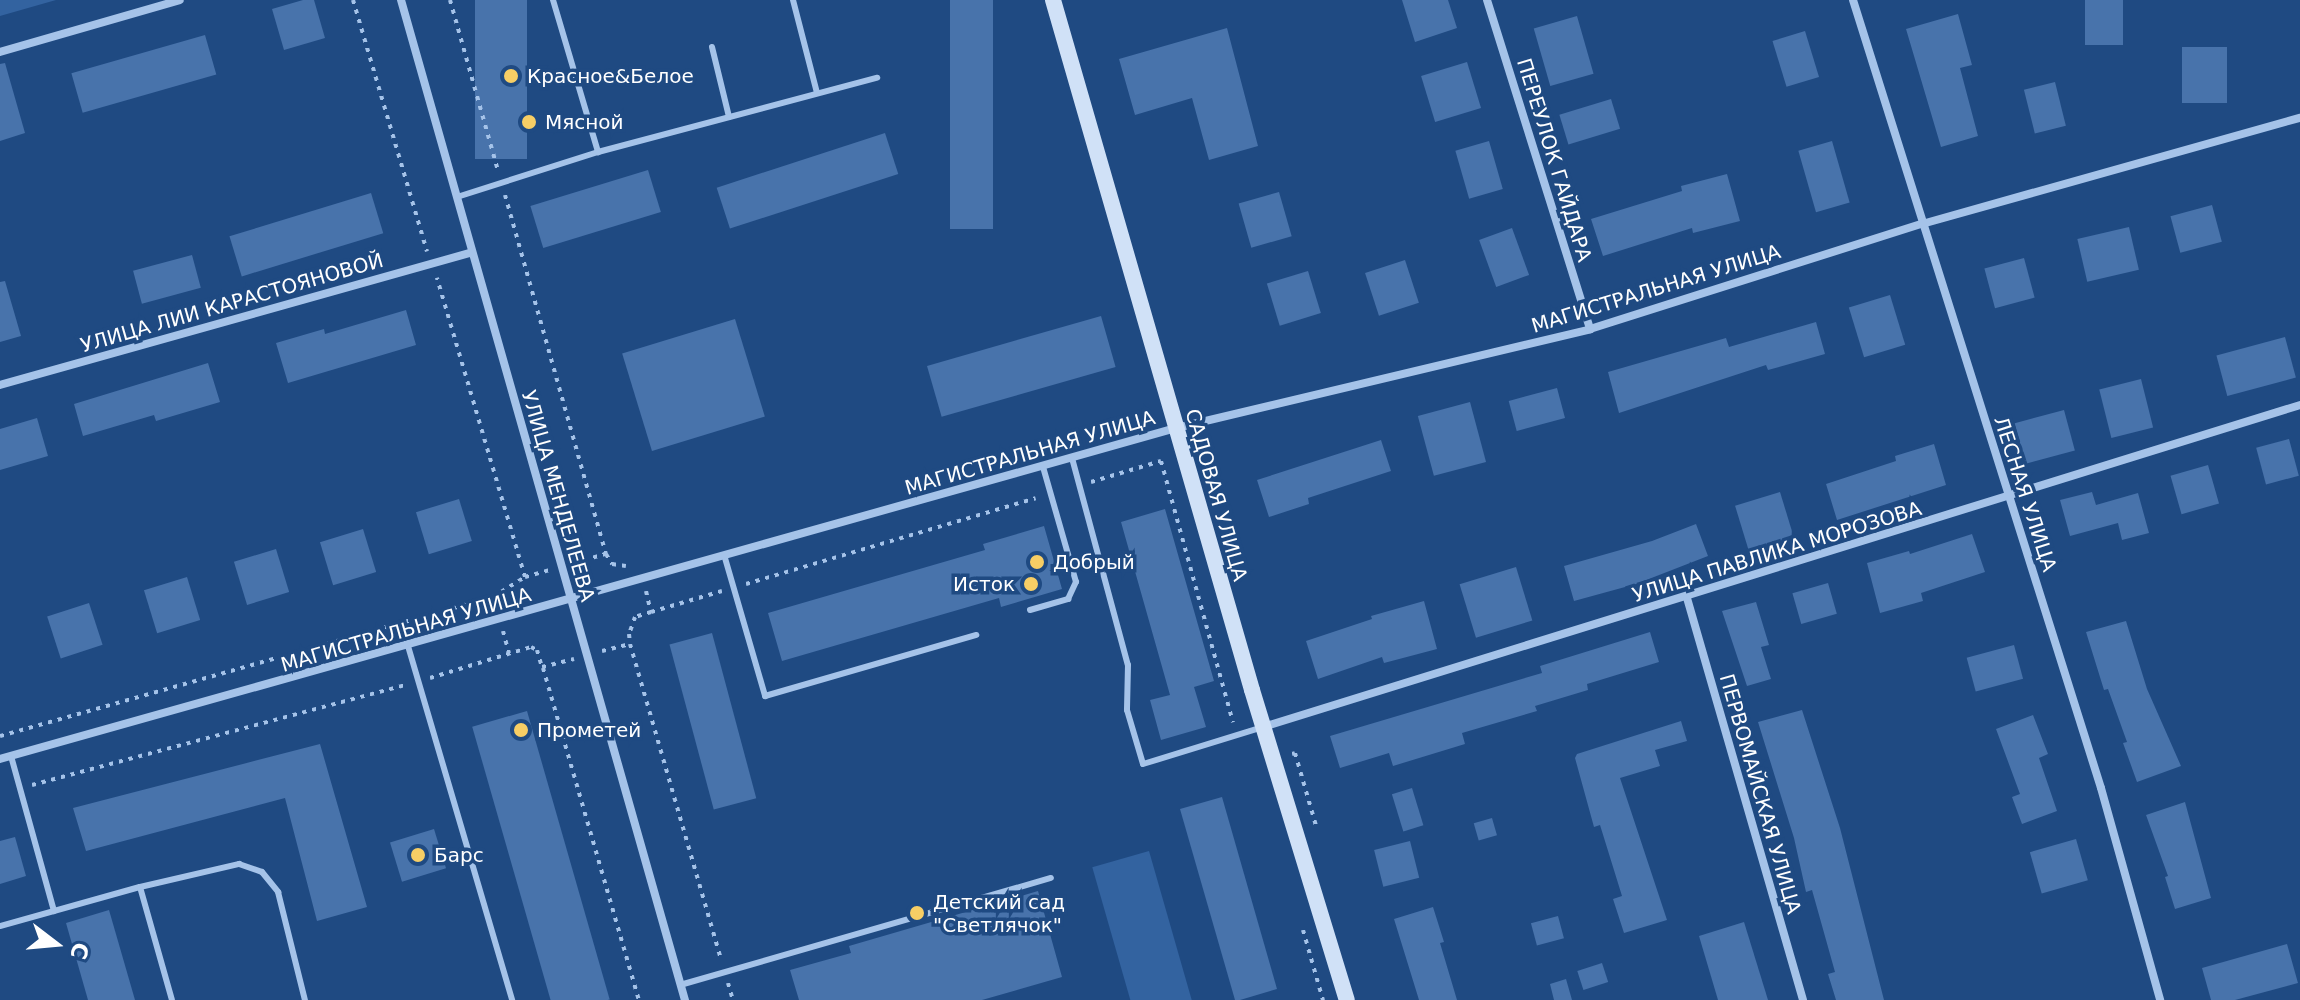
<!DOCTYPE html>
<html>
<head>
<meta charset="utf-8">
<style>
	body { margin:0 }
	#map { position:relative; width:2300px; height:1000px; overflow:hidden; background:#1f4a82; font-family:"DejaVu Sans",sans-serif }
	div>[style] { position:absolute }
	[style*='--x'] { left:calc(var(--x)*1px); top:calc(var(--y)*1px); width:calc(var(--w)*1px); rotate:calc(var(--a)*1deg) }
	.green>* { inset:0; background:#3363a0; transform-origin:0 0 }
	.building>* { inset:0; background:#4873ab; transform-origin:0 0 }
	.path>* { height:4px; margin-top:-2px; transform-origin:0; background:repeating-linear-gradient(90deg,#a5c3e9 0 4px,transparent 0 10px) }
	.lane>* { height:6px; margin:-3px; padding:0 3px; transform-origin:3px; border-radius:3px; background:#a5c3e9 }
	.street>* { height:8px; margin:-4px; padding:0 4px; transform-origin:4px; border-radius:4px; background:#a5c3e9 }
	.secondary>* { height:16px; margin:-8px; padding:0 8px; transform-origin:8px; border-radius:8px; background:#d0e1f7 }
	.dots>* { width:22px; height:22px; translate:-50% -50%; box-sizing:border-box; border:4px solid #1f4a82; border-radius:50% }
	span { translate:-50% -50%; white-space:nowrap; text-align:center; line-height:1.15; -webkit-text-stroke:7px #1f4a82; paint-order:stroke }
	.poi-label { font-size:20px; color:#fff }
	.left { translate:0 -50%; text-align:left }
	.right { translate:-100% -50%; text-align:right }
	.street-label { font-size:20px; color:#fff }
	.north { position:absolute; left:16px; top:904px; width:80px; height:80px; -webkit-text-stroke:6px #1f4a82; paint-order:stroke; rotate:106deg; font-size:22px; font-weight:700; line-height:32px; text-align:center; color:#fff }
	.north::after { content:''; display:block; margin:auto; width:28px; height:36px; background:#fff; clip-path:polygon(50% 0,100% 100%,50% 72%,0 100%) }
</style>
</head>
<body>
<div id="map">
	<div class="green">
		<i style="clip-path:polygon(0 0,56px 0,0 16px)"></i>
		<i style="left:1149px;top:851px;width:155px;height:59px;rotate:74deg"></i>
	</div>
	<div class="building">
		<i style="clip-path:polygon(303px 0,314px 0,325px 38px,284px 50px,272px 9px)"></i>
		<i style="left:475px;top:0;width:52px;height:159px"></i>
		<i style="left:950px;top:0;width:43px;height:229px"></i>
		<i style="clip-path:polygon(1402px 0,1448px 0,1457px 28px,1415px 42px)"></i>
		<i style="left:2085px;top:0;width:38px;height:45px"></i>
		<i style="clip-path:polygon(1958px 14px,1972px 65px,1960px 68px,1978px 136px,1941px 147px,1906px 29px)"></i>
		<i style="left:1577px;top:16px;width:60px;height:45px;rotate:74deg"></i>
		<i style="clip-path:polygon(1227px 28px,1258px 146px,1209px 160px,1192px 98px,1135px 115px,1119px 59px)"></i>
		<i style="left:1805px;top:31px;width:48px;height:34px;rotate:73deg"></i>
		<i style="left:205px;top:35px;width:41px;height:139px;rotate:74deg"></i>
		<i style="left:2182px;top:47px;width:45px;height:56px"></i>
		<i style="left:1467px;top:62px;width:48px;height:48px;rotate:73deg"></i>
		<i style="clip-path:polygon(5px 63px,25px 133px,0 141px,0 64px)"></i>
		<i style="left:2055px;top:82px;width:45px;height:32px;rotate:76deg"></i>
		<i style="left:1611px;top:99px;width:31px;height:54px;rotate:73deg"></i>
		<i style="left:885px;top:133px;width:43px;height:177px;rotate:72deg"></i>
		<i style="left:1489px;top:141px;width:50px;height:35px;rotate:74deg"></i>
		<i style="left:1832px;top:141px;width:64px;height:35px;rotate:74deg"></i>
		<i style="left:648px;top:170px;width:44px;height:123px;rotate:73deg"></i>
		<i style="clip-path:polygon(1727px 174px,1740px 221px,1693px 233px,1692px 228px,1603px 256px,1591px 219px,1682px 191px,1681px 186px)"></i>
		<i style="left:1279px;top:192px;width:46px;height:42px;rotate:74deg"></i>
		<i style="left:371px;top:193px;width:42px;height:148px;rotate:73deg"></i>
		<i style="left:2212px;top:205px;width:38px;height:43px;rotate:75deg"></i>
		<i style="left:2129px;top:227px;width:44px;height:53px;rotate:77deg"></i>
		<i style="left:1512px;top:228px;width:50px;height:35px;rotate:70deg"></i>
		<i style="left:192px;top:255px;width:34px;height:61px;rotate:75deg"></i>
		<i style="left:2024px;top:258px;width:41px;height:41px;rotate:75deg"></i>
		<i style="left:1405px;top:260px;width:45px;height:42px;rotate:72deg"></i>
		<i style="left:1308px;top:271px;width:44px;height:43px;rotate:73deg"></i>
		<i style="clip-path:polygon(5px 281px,21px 336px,0 342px,0 282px)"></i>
		<i style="left:1890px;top:295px;width:52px;height:43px;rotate:73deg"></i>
		<i style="clip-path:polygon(406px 310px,416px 345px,288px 383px,276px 343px,324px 329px,325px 334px)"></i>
		<i style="left:1101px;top:316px;width:53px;height:181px;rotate:74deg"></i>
		<i style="left:735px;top:319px;width:102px;height:118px;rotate:73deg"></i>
		<i style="clip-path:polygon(1816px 322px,1825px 354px,1768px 370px,1766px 365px,1619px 413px,1608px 372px,1726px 338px,1729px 347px)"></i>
		<i style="left:2285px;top:337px;width:42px;height:71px;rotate:75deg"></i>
		<i style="clip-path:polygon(208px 363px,220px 402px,156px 421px,154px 415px,83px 436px,74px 404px)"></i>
		<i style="left:2141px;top:379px;width:50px;height:43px;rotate:76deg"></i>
		<i style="left:1557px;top:388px;width:31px;height:50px;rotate:75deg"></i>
		<i style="left:1470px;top:402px;width:62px;height:54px;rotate:75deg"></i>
		<i style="left:2064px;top:410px;width:42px;height:51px;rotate:75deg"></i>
		<i style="clip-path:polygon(37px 418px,48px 456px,0 470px,0 429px)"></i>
		<i style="left:2289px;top:439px;width:38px;height:34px;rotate:75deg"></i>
		<i style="clip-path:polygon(1381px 440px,1391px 471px,1308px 498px,1309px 504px,1269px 517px,1257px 480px)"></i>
		<i style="clip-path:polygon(1934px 444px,1946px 485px,1837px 520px,1826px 484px,1896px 461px,1895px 456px)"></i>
		<i style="left:2208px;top:465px;width:40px;height:39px;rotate:74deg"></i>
		<i style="left:1780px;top:492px;width:47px;height:47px;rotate:73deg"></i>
		<i style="clip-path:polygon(2092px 492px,2096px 505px,2138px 493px,2149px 533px,2122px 540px,2118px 523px,2070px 536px,2060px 500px)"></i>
		<i style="left:459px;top:499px;width:44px;height:45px;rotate:73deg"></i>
		<i style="clip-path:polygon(1165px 509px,1214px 681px,1194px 687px,1206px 727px,1161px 740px,1150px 700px,1170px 695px,1121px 522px)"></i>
		<i style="clip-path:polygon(1696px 524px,1708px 556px,1636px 584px,1574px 601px,1564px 566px,1652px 541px)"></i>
		<i style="clip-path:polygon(1044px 526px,1062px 589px,1001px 607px,999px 598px,782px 661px,768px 613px,985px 550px,983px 544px)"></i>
		<i style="left:363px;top:529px;width:45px;height:45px;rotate:73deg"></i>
		<i style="clip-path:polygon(1972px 534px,1985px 572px,1921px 593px,1923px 601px,1880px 613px,1867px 563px,1909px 551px,1910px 554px)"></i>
		<i style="left:276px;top:549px;width:45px;height:44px;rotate:73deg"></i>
		<i style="left:1516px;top:567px;width:56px;height:59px;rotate:73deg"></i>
		<i style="left:187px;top:577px;width:45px;height:45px;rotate:73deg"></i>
		<i style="left:1828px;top:583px;width:32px;height:37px;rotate:74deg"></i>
		<i style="clip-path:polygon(1424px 601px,1437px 649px,1384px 663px,1382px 657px,1318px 679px,1306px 641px,1372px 619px,1371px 616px)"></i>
		<i style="clip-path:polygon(1756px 602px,1769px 645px,1761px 647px,1771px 679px,1747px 686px,1722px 611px)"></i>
		<i style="left:89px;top:603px;width:44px;height:44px;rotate:72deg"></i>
		<i style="clip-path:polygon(2126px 621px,2147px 689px,2181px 766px,2137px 782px,2123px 743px,2127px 742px,2108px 689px,2104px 690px,2086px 632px)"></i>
		<i style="clip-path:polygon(1650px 632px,1659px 662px,1587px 684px,1588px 690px,1535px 706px,1537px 711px,1462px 733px,1465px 744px,1393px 766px,1389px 753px,1340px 768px,1330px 736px,1542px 673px,1540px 666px)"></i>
		<i style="left:712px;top:633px;width:171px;height:44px;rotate:75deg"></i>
		<i style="left:2014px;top:645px;width:35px;height:49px;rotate:75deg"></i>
		<i style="clip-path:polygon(1802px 710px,1840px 828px,1884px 1000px,1836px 1000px,1828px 974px,1835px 972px,1812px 890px,1806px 892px,1794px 838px,1758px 722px)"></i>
		<i style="left:527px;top:711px;width:300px;height:57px;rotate:74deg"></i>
		<i style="clip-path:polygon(2033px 715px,2048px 754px,2039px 758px,2057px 811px,2022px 824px,2012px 797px,2020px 794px,1996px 729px)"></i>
		<i style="clip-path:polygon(1681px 721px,1687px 741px,1655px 750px,1660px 766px,1620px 778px,1667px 920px,1624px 933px,1613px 899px,1622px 896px,1600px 825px,1594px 827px,1575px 758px,1577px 754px)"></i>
		<i style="clip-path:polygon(320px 744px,367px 907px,317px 921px,285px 798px,86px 851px,73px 808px)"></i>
		<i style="left:1412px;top:788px;width:39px;height:21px;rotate:73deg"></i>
		<i style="clip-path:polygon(1222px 797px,1277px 989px,1240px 1000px,1235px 1000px,1180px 809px)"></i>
		<i style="clip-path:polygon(2185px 802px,2211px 898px,2175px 909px,2165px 877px,2168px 876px,2146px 815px)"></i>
		<i style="left:1492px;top:818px;width:18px;height:19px;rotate:74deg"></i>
		<i style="left:434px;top:829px;width:41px;height:46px;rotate:73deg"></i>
		<i style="clip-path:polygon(15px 837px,26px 876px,0 884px,0 841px)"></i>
		<i style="left:2076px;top:839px;width:43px;height:48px;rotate:74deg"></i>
		<i style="left:1410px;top:841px;width:38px;height:37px;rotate:76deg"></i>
		<i style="clip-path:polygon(1038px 891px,1062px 977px,982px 1000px,799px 1000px,790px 970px,851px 953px,849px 946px)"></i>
		<i style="clip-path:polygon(1433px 907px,1444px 942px,1440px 943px,1457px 1000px,1419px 1000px,1394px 919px)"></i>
		<i style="clip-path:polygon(109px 910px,135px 1000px,88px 1000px,66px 923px)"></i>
		<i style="left:1558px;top:916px;width:23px;height:28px;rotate:75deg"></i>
		<i style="clip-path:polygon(1744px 922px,1768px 1000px,1718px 1000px,1699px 936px)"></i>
		<i style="clip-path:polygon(2287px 944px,2298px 983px,2235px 1000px,2211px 1000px,2202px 968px)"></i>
		<i style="left:1602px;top:963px;width:20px;height:26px;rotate:72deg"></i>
		<i style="clip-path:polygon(1566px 979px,1572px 1000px,1554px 1000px,1550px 984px)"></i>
	</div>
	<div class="path">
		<i style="--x:353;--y:0;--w:262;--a:73.6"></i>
		<i style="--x:450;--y:0;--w:178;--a:74.3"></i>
		<i style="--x:505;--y:195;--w:373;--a:74.3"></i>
		<i style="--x:606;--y:554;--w:12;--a:59"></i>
		<i style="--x:612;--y:564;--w:14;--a:8"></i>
		<i style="--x:1091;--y:482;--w:73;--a:-16.7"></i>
		<i style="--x:1161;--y:461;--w:271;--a:74.6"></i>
		<i style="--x:574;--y:563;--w:33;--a:-16"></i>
		<i style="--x:525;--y:577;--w:26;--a:-16"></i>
		<i style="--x:746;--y:584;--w:302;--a:-16.5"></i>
		<i style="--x:646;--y:591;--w:22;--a:77"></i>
		<i style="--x:651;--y:612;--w:17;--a:163"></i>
		<i style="--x:635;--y:617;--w:18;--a:109"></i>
		<i style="--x:629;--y:634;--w:10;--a:84"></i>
		<i style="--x:630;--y:644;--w:329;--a:73.9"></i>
		<i style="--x:651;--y:612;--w:74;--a:-16.5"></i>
		<i style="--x:503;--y:631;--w:23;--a:75"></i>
		<i style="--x:602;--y:651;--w:29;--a:-14"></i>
		<i style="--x:543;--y:668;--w:346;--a:73.9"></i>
		<i style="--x:430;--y:678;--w:106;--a:-17.1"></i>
		<i style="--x:531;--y:647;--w:7;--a:27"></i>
		<i style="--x:537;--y:650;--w:18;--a:74"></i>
		<i style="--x:542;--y:667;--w:33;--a:-14"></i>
		<i style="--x:0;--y:736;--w:512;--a:-15.75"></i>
		<i style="--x:493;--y:597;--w:38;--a:-32"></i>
		<i style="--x:525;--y:577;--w:312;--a:-106.4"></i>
		<i style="--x:1292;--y:754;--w:3;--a:-18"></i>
		<i style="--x:1295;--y:753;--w:79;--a:73.9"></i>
		<i style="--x:32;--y:785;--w:387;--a:-15"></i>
		<i style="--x:1303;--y:930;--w:73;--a:74.1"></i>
		<i style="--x:728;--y:983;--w:18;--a:74"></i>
	</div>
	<div class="lane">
		<i style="--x:553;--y:0;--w:159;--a:73.5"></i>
		<i style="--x:793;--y:0;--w:96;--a:75.5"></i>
		<i style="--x:712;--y:47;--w:72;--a:76.3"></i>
		<i style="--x:457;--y:197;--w:148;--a:-17.7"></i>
		<i style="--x:598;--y:152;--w:289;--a:-14.9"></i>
		<i style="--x:1072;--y:458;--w:214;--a:74.9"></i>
		<i style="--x:1128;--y:665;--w:45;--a:91.3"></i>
		<i style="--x:1127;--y:710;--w:56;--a:73.5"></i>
		<i style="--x:1143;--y:764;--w:126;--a:-17.1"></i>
		<i style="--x:725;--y:558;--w:144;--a:73.8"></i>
		<i style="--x:765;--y:696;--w:220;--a:-16.1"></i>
		<i style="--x:1030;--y:610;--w:40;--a:-16"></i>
		<i style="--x:1068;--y:599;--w:19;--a:-65"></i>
		<i style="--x:1076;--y:582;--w:120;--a:-106"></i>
		<i style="--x:408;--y:646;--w:369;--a:73.6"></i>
		<i style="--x:11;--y:756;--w:161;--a:74.5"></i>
		<i style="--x:140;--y:887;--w:117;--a:74.2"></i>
		<i style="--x:0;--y:926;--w:145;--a:-15.6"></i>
		<i style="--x:140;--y:887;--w:102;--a:-13.1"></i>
		<i style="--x:239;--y:864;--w:24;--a:19"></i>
		<i style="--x:262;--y:872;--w:26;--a:51"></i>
		<i style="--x:278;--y:892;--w:111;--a:76"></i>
		<i style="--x:680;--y:985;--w:386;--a:-16.1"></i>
	</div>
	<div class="street">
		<i style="--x:401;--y:0;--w:1040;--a:74.15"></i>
		<i style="--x:1487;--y:0;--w:345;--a:72.6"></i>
		<i style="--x:1853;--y:0;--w:826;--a:72.53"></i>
		<i style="--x:2101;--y:788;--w:220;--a:74.4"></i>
		<i style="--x:0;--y:52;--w:187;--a:-16.1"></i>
		<i style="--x:0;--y:385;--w:490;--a:-15.7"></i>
		<i style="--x:1687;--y:598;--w:418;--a:73.9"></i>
		<i style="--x:1263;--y:727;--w:1086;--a:-17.25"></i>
		<i style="--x:0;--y:759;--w:1222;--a:-15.72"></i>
		<i style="--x:1176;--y:428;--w:426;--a:-13.4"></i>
		<i style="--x:1590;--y:329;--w:348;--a:-17.6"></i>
		<i style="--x:1922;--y:224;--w:393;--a:-15.7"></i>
	</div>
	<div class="secondary">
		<i style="--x:1053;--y:0;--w:718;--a:73.91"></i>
		<i style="--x:1252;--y:690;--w:324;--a:73"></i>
	</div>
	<div class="dots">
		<i style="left:511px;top:76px;background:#f7ce65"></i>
		<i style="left:529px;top:122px;background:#f7ce65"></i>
		<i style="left:1037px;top:562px;background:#f7ce65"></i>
		<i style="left:1031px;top:584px;background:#f7ce65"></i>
		<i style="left:521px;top:730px;background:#f7ce65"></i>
		<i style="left:418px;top:855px;background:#f7ce65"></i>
		<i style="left:917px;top:913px;background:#f7ce65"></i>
	</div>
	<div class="poi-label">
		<span class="left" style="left:527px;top:76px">Красное&amp;Белое</span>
		<span class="left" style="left:545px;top:122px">Мясной</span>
		<span class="left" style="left:1053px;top:562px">Добрый</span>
		<span class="right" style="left:1015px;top:584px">Исток</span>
		<span class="left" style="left:537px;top:730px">Прометей</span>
		<span class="left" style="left:434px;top:855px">Барс</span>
		<span class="left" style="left:933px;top:914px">Детский сад<br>"Светлячок"</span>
	</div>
	<div class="street-label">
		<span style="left:1554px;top:160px;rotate:73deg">ПЕРЕУЛОК ГАЙДАРА</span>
		<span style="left:1656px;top:289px;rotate:-17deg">МАГИСТРАЛЬНАЯ УЛИЦА</span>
		<span style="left:232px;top:303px;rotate:-16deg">УЛИЦА ЛИИ КАРАСТОЯНОВОЙ</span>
		<span style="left:1030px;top:453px;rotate:-16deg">МАГИСТРАЛЬНАЯ УЛИЦА</span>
		<span style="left:2025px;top:494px;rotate:72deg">ЛЕСНАЯ УЛИЦА</span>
		<span style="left:1216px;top:495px;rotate:74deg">САДОВАЯ УЛИЦА</span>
		<span style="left:558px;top:496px;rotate:74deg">УЛИЦА МЕНДЕЛЕЕВА</span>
		<span style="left:1777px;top:552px;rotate:-17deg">УЛИЦА ПАВЛИКА МОРОЗОВА</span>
		<span style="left:406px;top:630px;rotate:-16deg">МАГИСТРАЛЬНАЯ УЛИЦА</span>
		<span style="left:1760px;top:794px;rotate:74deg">ПЕРВОМАЙСКАЯ УЛИЦА</span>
	</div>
	<div class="north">С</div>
</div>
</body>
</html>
